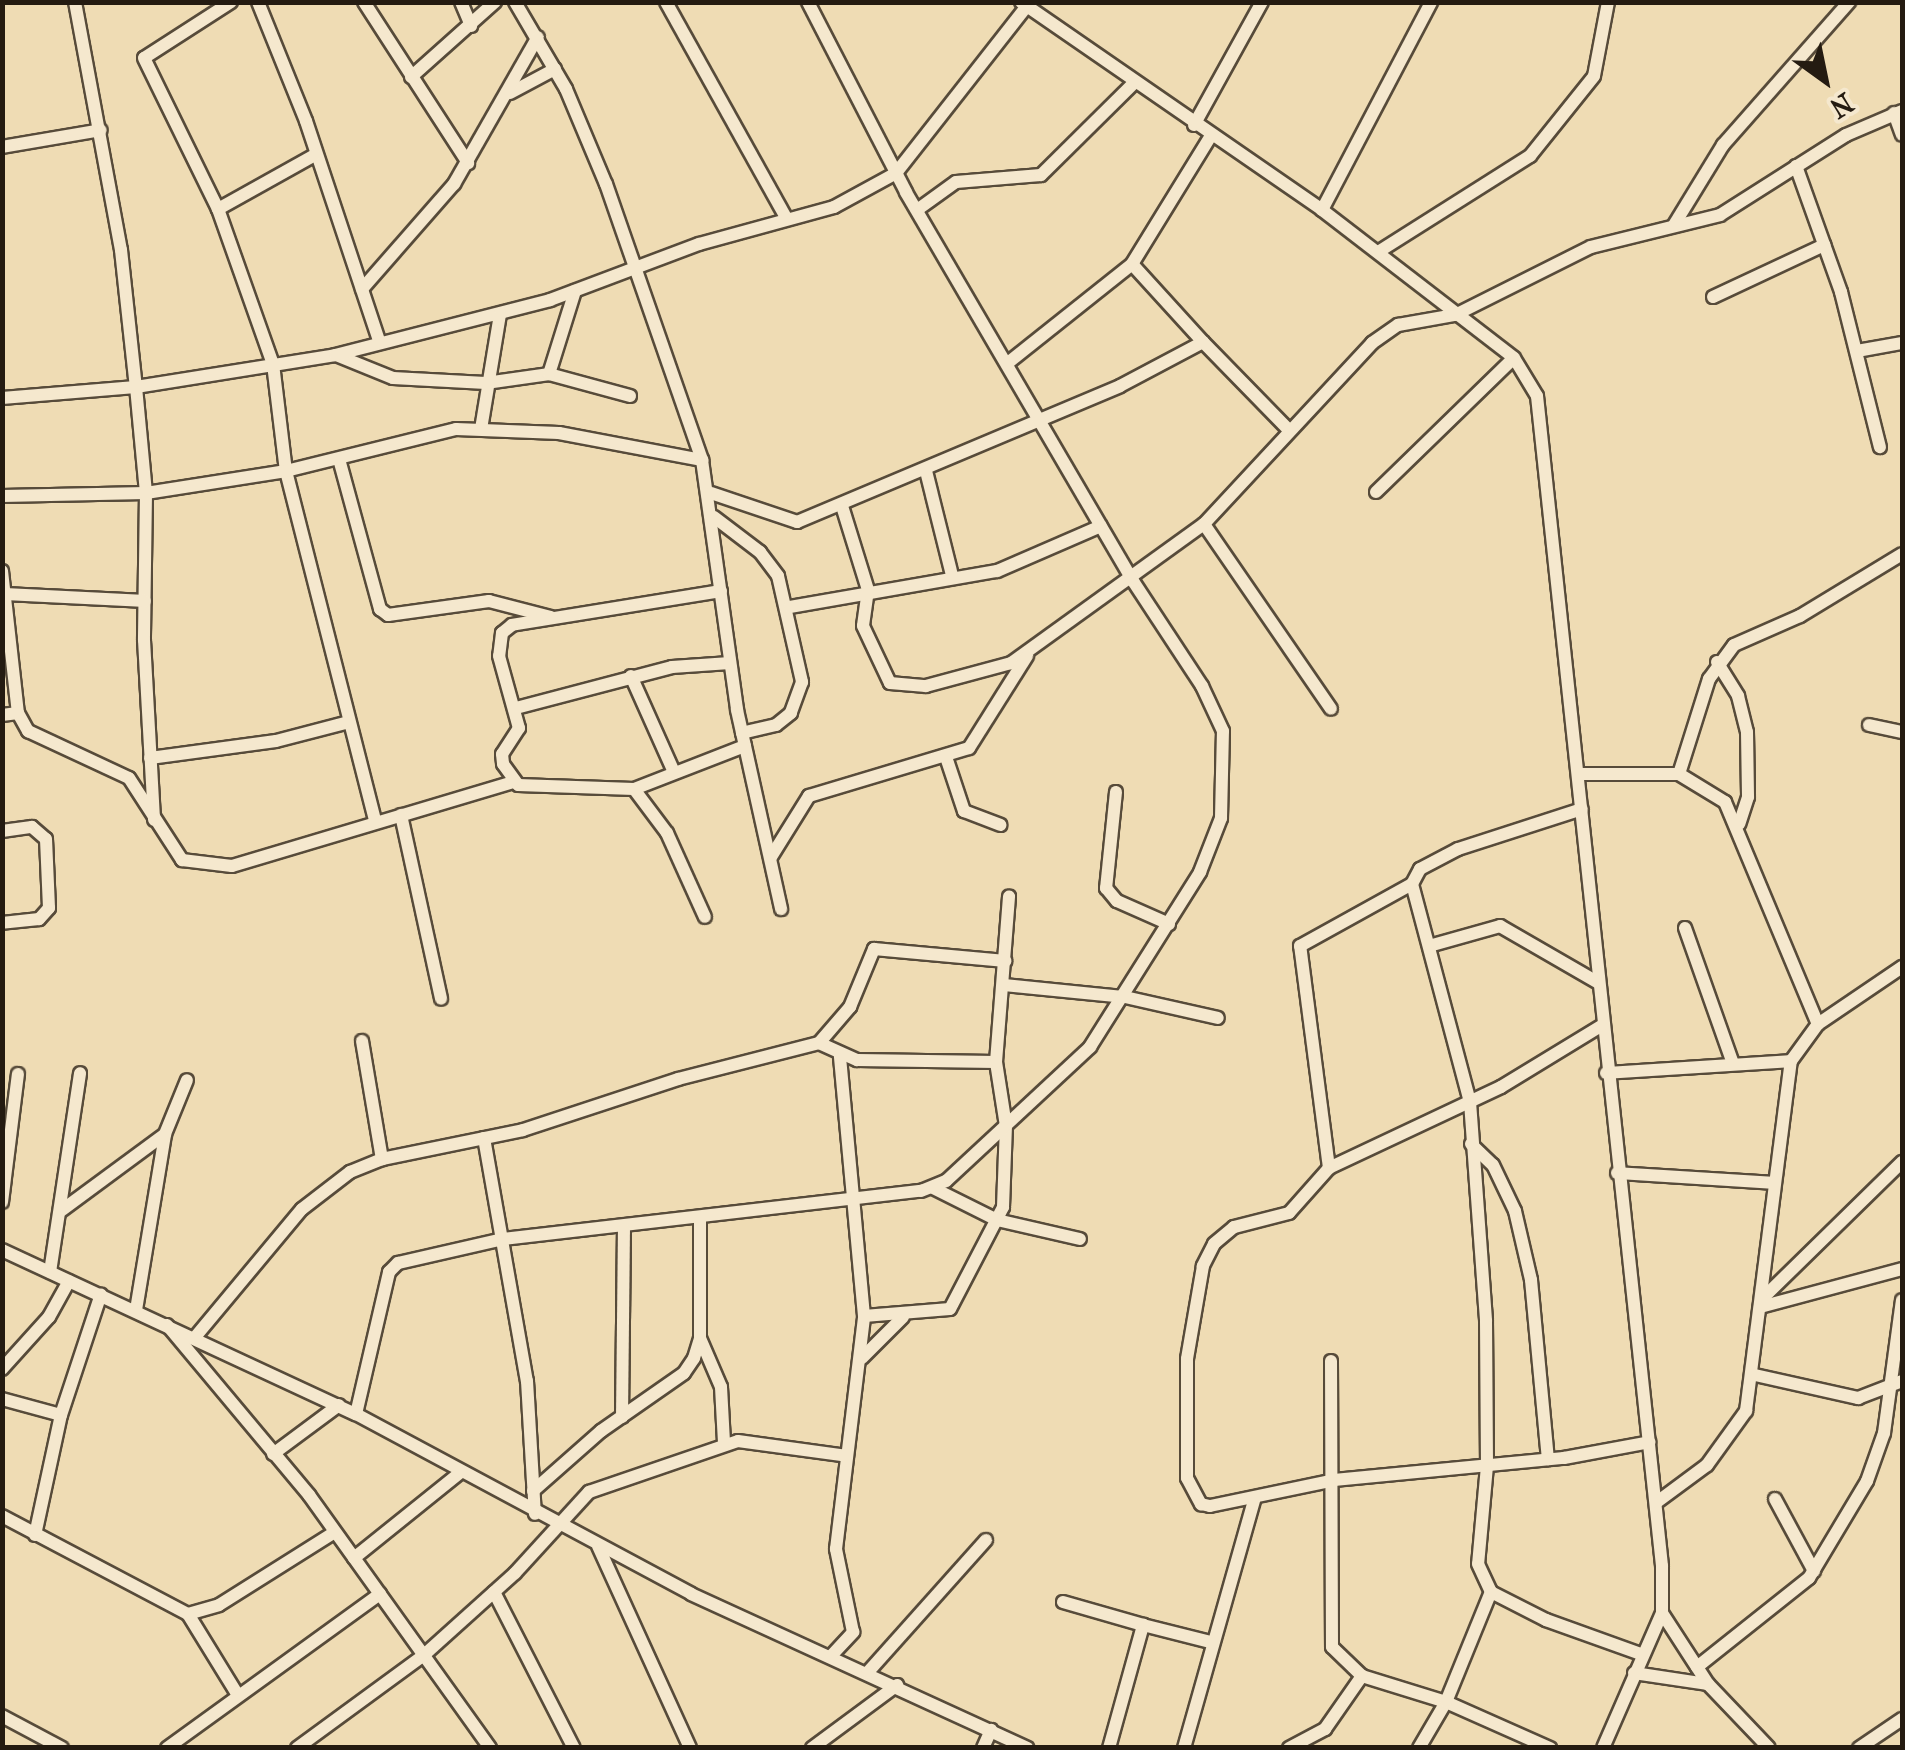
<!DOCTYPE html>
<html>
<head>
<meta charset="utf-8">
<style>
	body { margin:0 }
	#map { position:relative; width:1905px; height:1750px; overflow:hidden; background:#efdcb4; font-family:"IM FELL French Canon",serif }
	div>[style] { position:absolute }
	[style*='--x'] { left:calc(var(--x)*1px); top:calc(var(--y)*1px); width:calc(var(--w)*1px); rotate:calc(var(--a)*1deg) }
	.roads { filter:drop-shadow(2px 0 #574b3a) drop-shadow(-2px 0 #574b3a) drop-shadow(0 2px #574b3a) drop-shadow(0 -2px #574b3a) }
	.minor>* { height:12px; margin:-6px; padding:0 6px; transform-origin:6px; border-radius:6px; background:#f5e8ce }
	span { translate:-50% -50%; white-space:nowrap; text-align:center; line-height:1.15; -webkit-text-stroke:10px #f5e8ce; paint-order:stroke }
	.frame { position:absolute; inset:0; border:5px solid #241b11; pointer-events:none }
	.north { position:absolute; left:1775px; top:30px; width:100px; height:100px; -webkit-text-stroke:8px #f5e8ce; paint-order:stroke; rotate:147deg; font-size:28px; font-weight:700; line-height:40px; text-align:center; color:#241b11 }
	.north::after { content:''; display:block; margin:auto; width:35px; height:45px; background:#241b11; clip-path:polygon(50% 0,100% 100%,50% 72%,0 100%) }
</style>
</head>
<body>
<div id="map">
	<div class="roads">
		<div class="minor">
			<i style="--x:75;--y:2;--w:252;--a:79.5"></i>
			<i style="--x:121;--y:250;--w:138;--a:83.8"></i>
			<i style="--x:136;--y:387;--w:106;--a:84.6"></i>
			<i style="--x:146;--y:493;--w:147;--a:90.8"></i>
			<i style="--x:144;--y:640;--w:180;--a:86.8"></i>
			<i style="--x:231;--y:2;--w:103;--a:147.2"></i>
			<i style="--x:144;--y:58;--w:168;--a:63.9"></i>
			<i style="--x:218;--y:209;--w:164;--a:70.5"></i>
			<i style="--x:273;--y:364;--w:108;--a:83.1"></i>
			<i style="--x:286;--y:471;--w:361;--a:75.7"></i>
			<i style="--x:258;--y:2;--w:128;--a:68"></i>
			<i style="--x:306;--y:121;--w:234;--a:71.6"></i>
			<i style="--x:364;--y:2;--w:192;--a:57.1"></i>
			<i style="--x:461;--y:2;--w:26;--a:67"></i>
			<i style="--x:515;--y:2;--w:101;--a:59.6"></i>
			<i style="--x:566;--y:89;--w:103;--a:67.2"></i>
			<i style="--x:606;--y:184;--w:292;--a:70.8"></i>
			<i style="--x:702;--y:460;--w:252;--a:82"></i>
			<i style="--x:737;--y:710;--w:204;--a:77.5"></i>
			<i style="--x:666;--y:2;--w:248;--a:60.9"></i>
			<i style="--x:1021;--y:2;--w:366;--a:34.6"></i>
			<i style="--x:1322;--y:210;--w:242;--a:37.6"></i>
			<i style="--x:1514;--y:358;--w:44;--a:58.8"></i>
			<i style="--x:1537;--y:396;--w:1177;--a:83.9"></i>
			<i style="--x:1662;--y:1566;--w:47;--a:90"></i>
			<i style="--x:1662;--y:1613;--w:147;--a:113.6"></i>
			<i style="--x:411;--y:77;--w:113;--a:-41.8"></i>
			<i style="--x:510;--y:93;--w:51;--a:-28.1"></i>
			<i style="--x:1894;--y:113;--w:23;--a:70"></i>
			<i style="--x:1194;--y:125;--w:141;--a:-61.1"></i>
			<i style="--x:2;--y:147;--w:100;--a:-9.7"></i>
			<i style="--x:1796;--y:166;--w:134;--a:70.3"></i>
			<i style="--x:1841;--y:292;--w:160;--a:75.9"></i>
			<i style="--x:218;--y:209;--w:111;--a:-29.1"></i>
			<i style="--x:917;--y:210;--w:48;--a:-35.7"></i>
			<i style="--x:956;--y:182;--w:85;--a:-4.7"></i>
			<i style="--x:1041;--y:175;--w:131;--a:-44.7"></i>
			<i style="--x:1322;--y:210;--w:235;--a:-62.3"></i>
			<i style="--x:1674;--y:225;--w:94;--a:-58.5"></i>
			<i style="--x:1723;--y:145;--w:191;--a:-48.6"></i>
			<i style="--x:1378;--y:252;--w:180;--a:-32.3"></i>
			<i style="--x:1530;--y:156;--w:102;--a:-51.3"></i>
			<i style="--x:1594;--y:76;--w:75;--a:-79.3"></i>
			<i style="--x:362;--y:289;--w:140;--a:-48.8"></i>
			<i style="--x:454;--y:184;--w:169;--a:-60.3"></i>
			<i style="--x:1713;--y:297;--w:123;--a:-25.1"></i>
			<i style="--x:1203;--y:342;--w:105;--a:-132.3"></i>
			<i style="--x:1132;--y:264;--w:149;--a:-58.4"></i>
			<i style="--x:1857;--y:351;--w:46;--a:-10.1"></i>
			<i style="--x:336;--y:355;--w:61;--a:22"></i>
			<i style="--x:393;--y:378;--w:93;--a:3.1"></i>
			<i style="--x:486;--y:383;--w:64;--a:-8.1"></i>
			<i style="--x:549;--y:374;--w:84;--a:15.2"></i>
			<i style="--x:1009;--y:362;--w:157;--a:-38.5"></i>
			<i style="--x:549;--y:374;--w:87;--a:-72.6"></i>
			<i style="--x:2;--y:398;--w:134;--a:-4.7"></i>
			<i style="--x:136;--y:387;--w:202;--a:-9.1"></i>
			<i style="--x:335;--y:355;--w:222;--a:-14.3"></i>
			<i style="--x:550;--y:300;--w:159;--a:-20.6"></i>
			<i style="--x:699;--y:244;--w:140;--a:-15.3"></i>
			<i style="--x:834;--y:207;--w:71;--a:-28.7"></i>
			<i style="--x:896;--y:173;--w:217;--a:-51.9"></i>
			<i style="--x:481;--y:429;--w:117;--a:-80.6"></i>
			<i style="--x:339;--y:459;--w:156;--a:74.7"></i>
			<i style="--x:380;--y:609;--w:10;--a:37"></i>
			<i style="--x:388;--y:615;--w:102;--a:-7.9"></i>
			<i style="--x:489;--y:601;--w:64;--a:14.5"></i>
			<i style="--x:926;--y:471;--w:107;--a:76"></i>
			<i style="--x:1376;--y:492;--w:192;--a:-44.2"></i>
			<i style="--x:711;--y:493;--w:91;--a:18.6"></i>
			<i style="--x:797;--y:522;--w:350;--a:-22.8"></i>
			<i style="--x:1120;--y:386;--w:94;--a:-27.9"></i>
			<i style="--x:1203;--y:342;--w:124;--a:45.7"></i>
			<i style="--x:2;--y:496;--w:144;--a:-1.2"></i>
			<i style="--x:146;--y:493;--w:142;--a:-8.9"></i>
			<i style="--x:286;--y:471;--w:175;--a:-13.9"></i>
			<i style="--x:456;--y:429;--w:103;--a:2.2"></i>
			<i style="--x:559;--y:433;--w:146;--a:10.7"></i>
			<i style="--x:842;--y:506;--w:88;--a:72.8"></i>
			<i style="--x:868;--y:590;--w:36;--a:98"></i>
			<i style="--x:863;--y:626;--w:63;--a:64.7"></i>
			<i style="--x:890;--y:683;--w:36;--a:5"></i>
			<i style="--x:926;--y:686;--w:88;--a:-15.1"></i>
			<i style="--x:1011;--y:663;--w:238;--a:-35.8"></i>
			<i style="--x:1204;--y:524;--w:247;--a:-47.1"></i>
			<i style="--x:1372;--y:343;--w:32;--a:-35"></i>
			<i style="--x:1398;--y:325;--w:58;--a:-10"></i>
			<i style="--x:1455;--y:315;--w:152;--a:-26.6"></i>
			<i style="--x:1591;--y:247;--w:133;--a:-13.9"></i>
			<i style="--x:1720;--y:215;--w:149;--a:-32.4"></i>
			<i style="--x:1846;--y:135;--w:61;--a:-23.2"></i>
			<i style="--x:714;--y:517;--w:58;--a:37.3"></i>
			<i style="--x:760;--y:552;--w:30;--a:53"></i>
			<i style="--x:778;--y:576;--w:109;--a:77.2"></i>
			<i style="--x:802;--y:682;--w:33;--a:110"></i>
			<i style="--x:791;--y:713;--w:19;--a:141"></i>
			<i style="--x:776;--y:725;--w:35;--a:167"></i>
			<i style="--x:1204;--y:524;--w:224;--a:55.5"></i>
			<i style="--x:2;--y:571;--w:143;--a:83.6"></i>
			<i style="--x:18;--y:713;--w:21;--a:61"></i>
			<i style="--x:28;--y:731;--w:111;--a:25"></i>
			<i style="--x:129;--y:778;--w:98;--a:57.1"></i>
			<i style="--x:182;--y:860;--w:50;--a:6.8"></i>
			<i style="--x:232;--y:866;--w:291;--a:-16.6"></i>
			<i style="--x:721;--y:591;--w:212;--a:170.8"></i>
			<i style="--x:512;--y:625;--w:13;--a:141"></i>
			<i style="--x:502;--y:633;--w:23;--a:97"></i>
			<i style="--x:499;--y:656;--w:75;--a:74.5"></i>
			<i style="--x:519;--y:728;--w:31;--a:123"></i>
			<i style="--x:502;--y:754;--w:10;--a:84"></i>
			<i style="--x:503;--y:764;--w:26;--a:54"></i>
			<i style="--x:518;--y:785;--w:116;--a:2"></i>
			<i style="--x:634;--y:789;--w:119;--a:-21.2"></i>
			<i style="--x:6;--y:594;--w:139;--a:2.9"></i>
			<i style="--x:790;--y:607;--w:210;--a:-9.9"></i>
			<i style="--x:997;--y:571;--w:113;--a:-23.4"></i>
			<i style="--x:1717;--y:662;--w:40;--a:58"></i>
			<i style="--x:1738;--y:696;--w:37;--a:76"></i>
			<i style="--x:1747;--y:732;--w:65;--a:89.1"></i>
			<i style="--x:1748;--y:797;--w:28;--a:108"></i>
			<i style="--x:631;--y:676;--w:103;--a:65.9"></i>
			<i style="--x:516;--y:708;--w:161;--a:-14.7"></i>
			<i style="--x:672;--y:667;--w:58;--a:-3.9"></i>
			<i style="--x:2;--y:715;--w:16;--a:-7"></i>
			<i style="--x:1869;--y:725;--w:34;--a:12"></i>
			<i style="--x:150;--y:758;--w:127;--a:-7.7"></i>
			<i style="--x:276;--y:741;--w:71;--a:-14.6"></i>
			<i style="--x:947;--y:760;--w:54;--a:71.6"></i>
			<i style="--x:964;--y:811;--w:39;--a:21"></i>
			<i style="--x:1581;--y:774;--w:98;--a:0"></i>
			<i style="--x:1679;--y:774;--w:54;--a:31.3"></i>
			<i style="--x:1725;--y:802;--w:241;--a:67.3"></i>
			<i style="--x:1679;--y:774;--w:100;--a:-72.5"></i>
			<i style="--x:1709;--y:679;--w:42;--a:-53.7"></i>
			<i style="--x:1734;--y:645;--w:72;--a:-23.7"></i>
			<i style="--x:1800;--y:616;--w:119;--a:-31.3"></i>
			<i style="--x:634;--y:789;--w:55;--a:53.1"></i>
			<i style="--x:667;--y:833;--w:92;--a:65.7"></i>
			<i style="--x:1116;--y:792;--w:97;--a:95.9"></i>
			<i style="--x:1106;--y:888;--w:17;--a:50"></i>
			<i style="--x:1117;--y:901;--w:57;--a:23.9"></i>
			<i style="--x:401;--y:815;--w:188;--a:77.7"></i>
			<i style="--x:2;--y:831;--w:30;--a:-8"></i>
			<i style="--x:32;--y:827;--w:18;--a:41"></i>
			<i style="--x:46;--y:839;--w:69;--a:87.5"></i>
			<i style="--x:49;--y:908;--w:15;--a:132"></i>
			<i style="--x:39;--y:919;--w:37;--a:174"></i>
			<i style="--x:771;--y:857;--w:72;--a:-58.1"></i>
			<i style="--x:809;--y:796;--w:167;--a:-16.7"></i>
			<i style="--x:969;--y:748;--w:109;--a:-57.8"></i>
			<i style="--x:1412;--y:884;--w:226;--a:75.1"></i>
			<i style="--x:1470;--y:1102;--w:220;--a:85.8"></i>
			<i style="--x:1486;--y:1321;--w:145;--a:89.6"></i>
			<i style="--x:1487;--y:1466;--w:98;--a:95.2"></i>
			<i style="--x:1478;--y:1564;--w:31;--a:65"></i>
			<i style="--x:1491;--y:1592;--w:62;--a:27"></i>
			<i style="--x:1546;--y:1620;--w:101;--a:19.7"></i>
			<i style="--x:1685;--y:928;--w:141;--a:70.5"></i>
			<i style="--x:1429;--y:946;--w:74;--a:-15.7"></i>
			<i style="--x:1500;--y:926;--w:112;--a:30"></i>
			<i style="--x:1004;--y:985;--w:122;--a:5.7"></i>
			<i style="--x:1125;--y:997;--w:95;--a:12.7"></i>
			<i style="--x:1601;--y:1026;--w:117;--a:148.6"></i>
			<i style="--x:1501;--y:1087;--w:190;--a:154.8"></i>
			<i style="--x:1329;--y:1168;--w:60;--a:131.6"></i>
			<i style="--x:1289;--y:1213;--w:57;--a:165.7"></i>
			<i style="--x:1234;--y:1227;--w:26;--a:140"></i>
			<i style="--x:1214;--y:1244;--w:25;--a:117"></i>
			<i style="--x:1203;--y:1266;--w:94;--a:99.8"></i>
			<i style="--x:1187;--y:1359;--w:119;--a:90"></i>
			<i style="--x:1187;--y:1478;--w:30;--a:62"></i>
			<i style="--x:1201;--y:1504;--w:9;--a:13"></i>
			<i style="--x:1210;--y:1506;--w:127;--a:-11.8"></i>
			<i style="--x:1334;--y:1480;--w:231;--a:-5.5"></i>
			<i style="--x:1564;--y:1458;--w:87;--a:-10.5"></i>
			<i style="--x:362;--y:1041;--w:120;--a:80.4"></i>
			<i style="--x:819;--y:1043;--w:42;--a:24.1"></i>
			<i style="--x:857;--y:1060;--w:139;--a:0.8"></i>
			<i style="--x:1606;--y:1073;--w:185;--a:-3.7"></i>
			<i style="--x:484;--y:1138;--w:247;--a:80"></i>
			<i style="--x:527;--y:1381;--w:133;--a:86.6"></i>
			<i style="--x:1471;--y:1144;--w:30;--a:44"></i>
			<i style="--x:1493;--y:1165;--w:51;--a:64.4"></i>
			<i style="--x:1515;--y:1211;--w:71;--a:76.9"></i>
			<i style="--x:1531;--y:1280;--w:180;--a:84.6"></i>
			<i style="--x:1329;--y:1168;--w:224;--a:-97.4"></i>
			<i style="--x:1300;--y:946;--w:128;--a:-29"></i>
			<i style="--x:1412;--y:884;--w:17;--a:-62"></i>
			<i style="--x:1420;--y:869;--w:43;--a:-27.8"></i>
			<i style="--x:1458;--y:849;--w:130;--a:-17.9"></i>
			<i style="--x:1617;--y:1173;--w:157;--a:3.6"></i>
			<i style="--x:933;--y:1188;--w:72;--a:26.6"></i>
			<i style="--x:997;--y:1220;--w:85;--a:12.9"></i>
			<i style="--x:2;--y:1202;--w:129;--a:-82.9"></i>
			<i style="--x:62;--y:1210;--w:128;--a:-36.4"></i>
			<i style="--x:2;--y:1250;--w:390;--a:24.9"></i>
			<i style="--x:356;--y:1414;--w:380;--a:28.2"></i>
			<i style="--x:691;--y:1594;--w:370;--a:24.6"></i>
			<i style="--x:50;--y:1272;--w:201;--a:-81.4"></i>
			<i style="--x:1765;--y:1296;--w:192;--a:-44.4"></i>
			<i style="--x:1764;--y:1306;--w:143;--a:-15"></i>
			<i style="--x:136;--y:1310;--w:178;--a:-80.6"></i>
			<i style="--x:165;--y:1134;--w:58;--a:-67.8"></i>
			<i style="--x:864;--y:1316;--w:86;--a:-4.7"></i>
			<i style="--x:950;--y:1309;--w:115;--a:-62.5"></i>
			<i style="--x:1003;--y:1207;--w:81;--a:-87.9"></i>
			<i style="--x:1006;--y:1126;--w:65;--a:-98.9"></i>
			<i style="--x:996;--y:1062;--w:166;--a:-85.5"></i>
			<i style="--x:167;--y:1325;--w:222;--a:50.1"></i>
			<i style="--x:309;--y:1495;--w:311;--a:54.4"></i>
			<i style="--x:196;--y:1336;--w:165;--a:-50.2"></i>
			<i style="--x:302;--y:1209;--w:61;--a:-37.6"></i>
			<i style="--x:350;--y:1172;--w:35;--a:-22"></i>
			<i style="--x:382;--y:1159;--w:144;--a:-11.6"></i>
			<i style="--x:523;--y:1130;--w:163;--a:-18.2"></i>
			<i style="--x:678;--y:1079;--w:146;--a:-14.3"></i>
			<i style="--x:819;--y:1043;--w:48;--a:-49.3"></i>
			<i style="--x:850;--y:1007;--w:63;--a:-67.5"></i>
			<i style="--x:874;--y:949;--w:132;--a:5.2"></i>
			<i style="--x:700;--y:1338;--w:53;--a:66.8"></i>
			<i style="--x:721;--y:1387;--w:56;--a:86.9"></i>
			<i style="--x:862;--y:1358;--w:58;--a:-45"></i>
			<i style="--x:1331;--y:1361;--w:286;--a:89.8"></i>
			<i style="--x:1332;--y:1647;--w:42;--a:44"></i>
			<i style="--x:1362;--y:1676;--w:88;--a:17.2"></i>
			<i style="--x:1446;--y:1702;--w:114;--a:23.9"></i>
			<i style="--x:2;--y:1369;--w:70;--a:-47.9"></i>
			<i style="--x:49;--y:1317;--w:41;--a:-60.9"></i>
			<i style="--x:1755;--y:1375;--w:106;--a:12.6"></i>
			<i style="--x:1858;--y:1398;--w:47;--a:-21.1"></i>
			<i style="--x:2;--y:1399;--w:61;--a:15.2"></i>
			<i style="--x:356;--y:1414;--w:146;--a:-76.9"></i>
			<i style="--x:389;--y:1272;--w:13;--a:-45"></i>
			<i style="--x:398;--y:1263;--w:108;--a:-12.9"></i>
			<i style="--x:503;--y:1239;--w:421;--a:-6.6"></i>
			<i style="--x:921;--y:1191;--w:27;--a:-22"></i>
			<i style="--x:946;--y:1181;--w:197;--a:-42.9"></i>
			<i style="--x:1090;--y:1047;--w:207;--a:-57.8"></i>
			<i style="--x:1200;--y:872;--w:58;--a:-68.7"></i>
			<i style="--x:1221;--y:818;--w:87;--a:-88.7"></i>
			<i style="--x:1223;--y:731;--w:50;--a:-115"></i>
			<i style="--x:1202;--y:686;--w:126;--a:-123.3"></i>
			<i style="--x:1133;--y:581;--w:450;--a:-120.3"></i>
			<i style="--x:906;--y:192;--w:214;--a:-117.3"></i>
			<i style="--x:622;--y:1417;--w:188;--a:-89.4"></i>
			<i style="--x:273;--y:1454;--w:82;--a:-36.6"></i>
			<i style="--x:533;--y:1491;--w:91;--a:-41.4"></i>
			<i style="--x:601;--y:1431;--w:101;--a:-34.9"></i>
			<i style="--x:684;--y:1373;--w:18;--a:-56"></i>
			<i style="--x:694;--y:1358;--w:21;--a:-73"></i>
			<i style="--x:700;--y:1338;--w:120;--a:-90"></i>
			<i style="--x:1775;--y:1499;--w:82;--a:61.6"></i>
			<i style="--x:1657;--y:1502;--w:62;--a:-36.5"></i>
			<i style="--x:1707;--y:1465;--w:67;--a:-54.2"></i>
			<i style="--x:1746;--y:1411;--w:353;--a:-82.7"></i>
			<i style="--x:1791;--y:1061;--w:46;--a:-53.9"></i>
			<i style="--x:1818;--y:1024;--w:102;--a:-34.2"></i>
			<i style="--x:2;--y:1516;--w:210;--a:27.8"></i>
			<i style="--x:188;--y:1614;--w:32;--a:-16"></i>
			<i style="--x:219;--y:1605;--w:137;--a:-32.2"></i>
			<i style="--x:35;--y:1535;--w:123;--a:-77.8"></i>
			<i style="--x:61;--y:1415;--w:127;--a:-71.7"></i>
			<i style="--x:598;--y:1546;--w:222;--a:65.5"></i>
			<i style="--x:354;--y:1558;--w:137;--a:-38.8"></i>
			<i style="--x:494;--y:1592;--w:175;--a:62.9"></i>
			<i style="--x:1063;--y:1602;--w:83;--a:16"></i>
			<i style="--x:1662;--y:1613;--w:85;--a:57.1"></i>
			<i style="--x:1708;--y:1684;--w:88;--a:46.4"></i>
			<i style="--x:188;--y:1614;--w:92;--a:58.4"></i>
			<i style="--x:831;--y:1656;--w:33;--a:-47"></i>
			<i style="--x:853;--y:1632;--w:85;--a:-101.6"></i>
			<i style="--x:836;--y:1549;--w:235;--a:-83.1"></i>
			<i style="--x:864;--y:1316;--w:261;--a:-95.3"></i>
			<i style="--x:1697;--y:1667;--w:143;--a:-38.5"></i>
			<i style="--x:1809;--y:1578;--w:113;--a:-59.1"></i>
			<i style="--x:1867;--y:1481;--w:51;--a:-70.5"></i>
			<i style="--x:1884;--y:1433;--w:134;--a:-82.3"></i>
			<i style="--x:868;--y:1672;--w:177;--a:-48.2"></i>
			<i style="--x:1634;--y:1673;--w:75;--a:8.5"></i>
			<i style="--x:2;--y:1716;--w:68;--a:28.1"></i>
			<i style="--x:167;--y:1748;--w:263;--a:-35.9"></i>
			<i style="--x:297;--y:1748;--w:157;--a:-36.2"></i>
			<i style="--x:424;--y:1655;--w:122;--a:-42"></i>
			<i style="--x:515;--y:1573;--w:110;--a:-47.6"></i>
			<i style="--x:589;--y:1492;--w:157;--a:-18.9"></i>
			<i style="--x:738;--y:1441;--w:110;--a:7.8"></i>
			<i style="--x:812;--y:1748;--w:106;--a:-36.5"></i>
			<i style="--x:983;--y:1748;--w:20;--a:-66"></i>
			<i style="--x:1109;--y:1748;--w:128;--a:-74.5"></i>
			<i style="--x:1143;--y:1625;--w:69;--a:14.2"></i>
			<i style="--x:1184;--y:1748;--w:258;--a:-74.2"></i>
			<i style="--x:1289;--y:1748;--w:41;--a:-27.8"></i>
			<i style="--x:1325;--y:1729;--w:65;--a:-55.1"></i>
			<i style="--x:1419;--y:1748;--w:53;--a:-59.6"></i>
			<i style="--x:1446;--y:1702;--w:119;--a:-67.8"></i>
			<i style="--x:1859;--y:1748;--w:52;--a:-34"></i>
		</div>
	</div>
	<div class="frame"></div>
	<div class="north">N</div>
</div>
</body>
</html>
